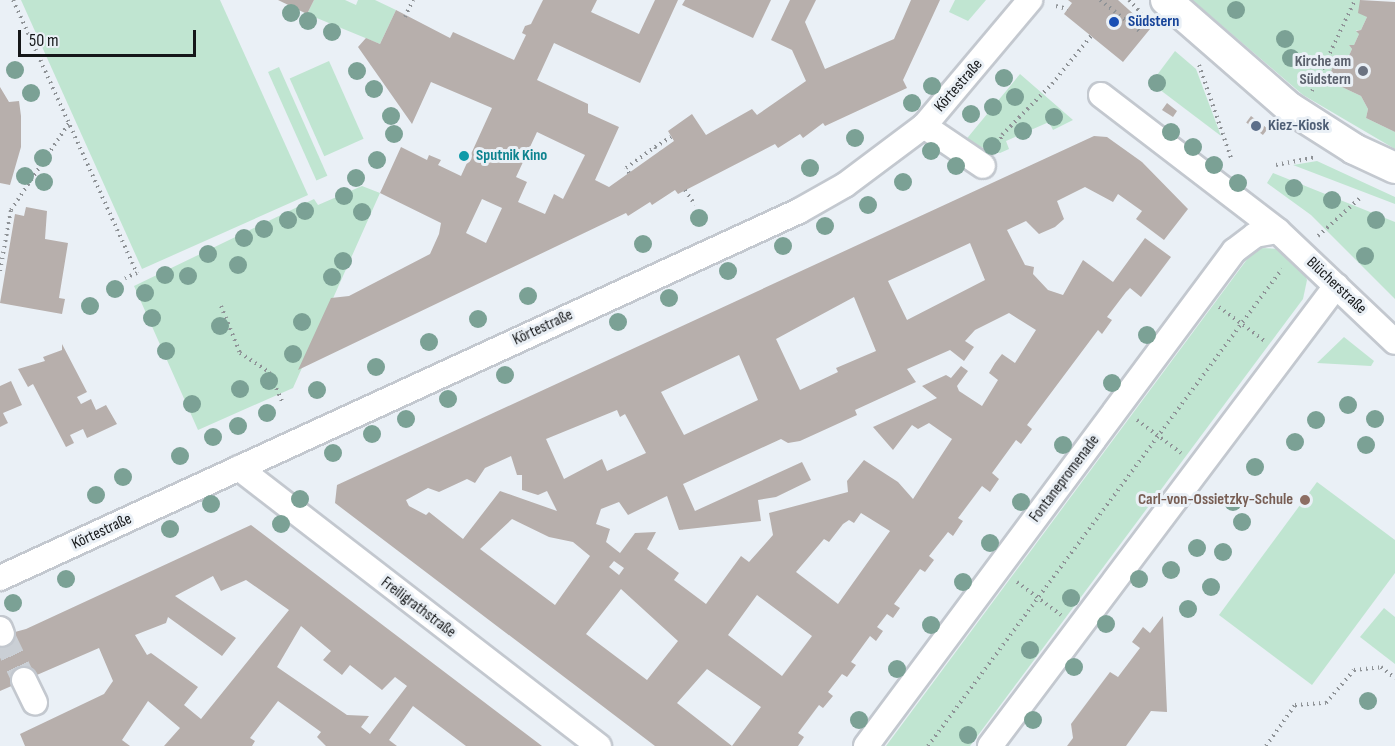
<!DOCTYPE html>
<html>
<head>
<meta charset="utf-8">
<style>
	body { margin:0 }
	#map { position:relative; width:1395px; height:746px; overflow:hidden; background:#eaf0f6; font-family:"Sofia Sans Condensed",sans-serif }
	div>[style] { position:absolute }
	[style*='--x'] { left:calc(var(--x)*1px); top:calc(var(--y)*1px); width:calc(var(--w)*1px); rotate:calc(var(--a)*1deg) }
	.green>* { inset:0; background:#c0e5d1; transform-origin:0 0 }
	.building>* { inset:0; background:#b7afac; transform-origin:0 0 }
	.minor-tunnel>* { height:24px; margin-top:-12px; transform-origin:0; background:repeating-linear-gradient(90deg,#cacfd5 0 24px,transparent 0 36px) }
	.path>* { height:4px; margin-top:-2px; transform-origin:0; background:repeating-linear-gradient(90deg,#8f9397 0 1.5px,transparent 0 6px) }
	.roads { filter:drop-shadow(2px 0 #c3c8cf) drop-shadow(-2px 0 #c3c8cf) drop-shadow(0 2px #c3c8cf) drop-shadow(0 -2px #c3c8cf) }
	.minor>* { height:24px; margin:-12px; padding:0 12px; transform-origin:12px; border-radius:12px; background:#fff }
	.major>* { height:30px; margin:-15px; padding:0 15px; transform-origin:15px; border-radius:15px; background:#fff }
	.trees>* { width:18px; height:18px; margin:-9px; border-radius:50%; background:#7ba195 }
	.dots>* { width:16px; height:16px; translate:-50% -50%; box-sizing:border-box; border:3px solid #eaf0f6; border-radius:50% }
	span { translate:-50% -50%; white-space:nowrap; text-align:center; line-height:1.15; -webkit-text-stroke:6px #eaf0f6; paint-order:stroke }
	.transit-label { font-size:16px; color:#164399; font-weight:700 }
	.left { translate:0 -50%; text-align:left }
	.worship-label { font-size:16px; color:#5b616d; font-weight:700 }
	.right { translate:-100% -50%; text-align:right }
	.street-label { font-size:16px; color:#151719 }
	.service-label { font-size:16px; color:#4e5e75; font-weight:700 }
	.culture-label { font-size:16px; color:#0d838f; font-weight:700 }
	.education-label { font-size:16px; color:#785e54; font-weight:700 }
	.scale { position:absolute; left:18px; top:30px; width:178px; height:27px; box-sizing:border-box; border:3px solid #151719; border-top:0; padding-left:8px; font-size:18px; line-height:21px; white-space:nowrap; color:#151719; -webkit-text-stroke:4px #eaf0f6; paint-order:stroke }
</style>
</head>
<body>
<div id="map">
	<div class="green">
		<i style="clip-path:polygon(21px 0,220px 0,308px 195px,142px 269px)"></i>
		<i style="clip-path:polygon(314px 0,345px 0,356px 5px,358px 0,375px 0,396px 10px,380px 44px,307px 14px)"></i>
		<i style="clip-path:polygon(955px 0,986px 0,968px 21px,949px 12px)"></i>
		<i style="clip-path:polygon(1192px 0,1360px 0,1367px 17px,1361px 30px,1356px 30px,1359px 34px,1354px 45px,1349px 45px,1352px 49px,1346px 62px,1337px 58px,1327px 80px,1361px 96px,1368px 109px,1366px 118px,1395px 132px,1395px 149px,1303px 95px)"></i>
		<i style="clip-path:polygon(1175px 51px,1196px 69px,1221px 136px,1151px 83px)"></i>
		<i style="left:329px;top:61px;width:85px;height:43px;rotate:66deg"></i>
		<i style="left:279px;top:67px;width:119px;height:12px;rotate:66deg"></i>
		<i style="clip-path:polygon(1020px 74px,1073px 120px,1053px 130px,1049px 122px,1006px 141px,1009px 149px,1000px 153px,964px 142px)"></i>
		<i style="clip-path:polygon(1317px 161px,1395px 197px,1395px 204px,1293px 165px)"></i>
		<i style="clip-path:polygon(1273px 173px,1395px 222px,1395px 299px,1311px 215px,1267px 183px)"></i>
		<i style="clip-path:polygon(362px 186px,380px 193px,293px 388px,198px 430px,134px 286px,314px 199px,318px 205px)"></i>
		<i style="clip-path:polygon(1261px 248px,1280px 249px,1302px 268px,1307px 280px,1303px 299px,970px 746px,886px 746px,1248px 258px)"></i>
		<i style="clip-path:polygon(1344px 337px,1374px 361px,1371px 366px,1317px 363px)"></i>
		<i style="clip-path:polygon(1317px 482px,1395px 540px,1395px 573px,1312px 685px,1219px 615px)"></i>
		<i style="clip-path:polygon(1384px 608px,1395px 617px,1395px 664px,1360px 637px)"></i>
	</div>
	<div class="building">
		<i style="clip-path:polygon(278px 0,314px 0,307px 14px)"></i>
		<i style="clip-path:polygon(evenodd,543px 0,597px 0,591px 12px,639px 34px,655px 0,678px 0,640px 83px,554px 43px,537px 80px,588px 104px,588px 113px,619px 127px,595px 180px,609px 187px,674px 141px,668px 131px,692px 114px,706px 135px,752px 109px,757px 115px,806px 81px,792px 50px,771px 40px,790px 0,816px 0,805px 22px,825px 69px,894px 39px,911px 0,940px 0,903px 80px,907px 88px,825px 126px,823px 123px,803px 138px,800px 134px,778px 148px,775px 144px,678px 194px,675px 190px,652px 205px,650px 202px,628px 216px,626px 213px,298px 370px,331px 298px,349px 296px,430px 254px,439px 234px,441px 223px,380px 193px,401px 147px,427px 160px,429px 155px,441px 160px,438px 165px,461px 176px,492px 108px,431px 82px,412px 124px,358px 47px,366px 38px,380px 44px,396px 10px,450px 38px,453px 32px,514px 60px,526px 35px,522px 33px,525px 26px,531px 24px,543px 0,537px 132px,585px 155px,563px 199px,554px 194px,545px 214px,518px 202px,527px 182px,516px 177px,537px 132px,543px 0,482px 199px,502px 208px,486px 243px,466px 233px,482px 199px)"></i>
		<i style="clip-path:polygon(685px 0,771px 0,753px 38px,682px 5px)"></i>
		<i style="clip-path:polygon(1068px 0,1118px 0,1150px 29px,1123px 62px,1064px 14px,1072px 3px)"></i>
		<i style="clip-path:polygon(1360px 0,1395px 2px,1395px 132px,1366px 118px,1368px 109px,1361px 96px,1327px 80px,1337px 58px,1346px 62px,1352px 49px,1349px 45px,1354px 45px,1359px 34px,1356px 31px,1361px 30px,1367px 17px,1358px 13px)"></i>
		<i style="clip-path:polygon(0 87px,9px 102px,19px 101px,21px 116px,21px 147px,10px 185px,0 183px)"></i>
		<i style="clip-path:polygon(1167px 103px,1177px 111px,1173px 117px,1162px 110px)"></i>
		<i style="left:1251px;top:116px;width:21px;height:8px;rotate:37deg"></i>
		<i style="clip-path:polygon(evenodd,1094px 136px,1107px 137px,1142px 162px,1188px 209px,1164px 240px,1136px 219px,1142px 211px,1118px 194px,1113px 202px,1085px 187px,1057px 201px,1064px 219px,1055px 227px,1039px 234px,1026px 221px,1007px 230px,1025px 265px,1034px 267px,1033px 274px,1048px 290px,1063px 295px,1083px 260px,1113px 282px,1145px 238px,1171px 257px,1141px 297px,1130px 288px,1126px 292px,1107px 317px,1112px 320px,1102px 334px,1098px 330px,1027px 425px,1032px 429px,1021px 444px,1016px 440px,992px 473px,999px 479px,990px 492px,982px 486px,958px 518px,963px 521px,953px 536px,948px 532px,929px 556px,934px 560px,925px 572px,920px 569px,894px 604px,900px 608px,893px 618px,887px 614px,877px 627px,883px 631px,876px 641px,870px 636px,851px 662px,856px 665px,847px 677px,842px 674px,828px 692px,833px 696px,823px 708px,819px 705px,798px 733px,804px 737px,798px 746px,655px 746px,335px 503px,337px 485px,1094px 136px,970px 243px,985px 280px,907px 320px,888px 281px,970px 243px,1094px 136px,854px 297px,876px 351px,836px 368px,838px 372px,800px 390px,776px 339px,854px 297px,1094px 136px,1009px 313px,1036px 330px,1015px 363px,1002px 354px,995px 363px,989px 373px,998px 380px,982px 406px,959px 391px,957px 386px,968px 371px,961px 366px,951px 378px,946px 375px,922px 386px,937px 398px,873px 427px,893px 450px,912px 425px,918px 429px,929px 423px,952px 439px,913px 499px,898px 482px,864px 460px,847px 481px,848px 492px,769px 513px,773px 535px,749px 562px,741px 556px,706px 604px,674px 580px,679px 573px,647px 549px,656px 532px,635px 533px,620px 553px,606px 542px,610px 529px,596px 524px,601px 509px,619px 502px,628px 515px,667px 496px,679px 530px,761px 521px,758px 500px,776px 497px,811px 480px,802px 462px,695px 511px,683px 484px,781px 439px,788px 443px,800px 441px,857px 415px,855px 410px,916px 382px,907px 369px,950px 350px,964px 361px,974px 347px,965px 341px,975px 330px,1009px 313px,1094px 136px,739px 355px,758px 400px,684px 435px,661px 392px,739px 355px,1094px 136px,617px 410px,620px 417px,625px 414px,646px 453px,607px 471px,602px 459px,564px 479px,546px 439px,617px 410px,1094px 136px,511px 456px,517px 475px,522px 475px,522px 490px,538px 495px,547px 491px,557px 511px,500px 491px,463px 539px,429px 512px,426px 515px,409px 506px,406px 500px,428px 488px,439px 492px,467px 479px,475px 483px,485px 468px,511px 456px,1094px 136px,861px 513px,890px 531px,838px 604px,796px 572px,824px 539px,829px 542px,843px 524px,849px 520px,854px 523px,861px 513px,1094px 136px,512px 519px,549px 537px,573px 542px,590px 556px,555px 605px,480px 549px,512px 519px,1094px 136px,614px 561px,624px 568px,619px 575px,609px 567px,614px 561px,1094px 136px,621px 589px,678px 641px,647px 680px,586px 634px,621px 589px,1094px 136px,757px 595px,812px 636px,782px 676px,728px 635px,757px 595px,1094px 136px,707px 669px,761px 707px,732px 746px,677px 703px,707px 669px)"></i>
		<i style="clip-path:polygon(26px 207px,47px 211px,45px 239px,68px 243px,59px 298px,65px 299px,62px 314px,0 303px,15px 214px,24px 216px)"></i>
		<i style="clip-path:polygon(62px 344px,87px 392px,77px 397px,81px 404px,91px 399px,96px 410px,106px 405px,117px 424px,87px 438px,83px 429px,70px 435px,74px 443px,66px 447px,33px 384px,28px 387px,18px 369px,45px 361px,43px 357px,62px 350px)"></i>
		<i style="clip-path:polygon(11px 381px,22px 405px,3px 413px,8px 423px,0 427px,0 386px)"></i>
		<i style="clip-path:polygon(evenodd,251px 525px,542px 746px,466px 746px,413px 706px,389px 740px,397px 746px,326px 746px,317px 737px,321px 732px,278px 701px,250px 738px,255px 741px,252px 746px,164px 746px,180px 728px,148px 701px,122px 740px,130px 746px,25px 746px,20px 734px,104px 694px,113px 681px,99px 648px,0 691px,0 636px,26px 629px,251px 525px,213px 576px,221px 591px,246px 580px,289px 610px,201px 719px,184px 705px,198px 687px,151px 653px,147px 655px,135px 635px,166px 623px,168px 617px,222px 656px,236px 638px,175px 596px,213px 576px,251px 525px,301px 626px,331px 651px,323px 660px,342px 675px,350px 665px,382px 690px,395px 677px,407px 686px,370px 734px,361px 727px,369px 716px,347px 715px,277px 667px,301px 626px)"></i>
		<i style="clip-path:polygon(1163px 616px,1167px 712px,1151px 711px,1126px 746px,1067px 746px,1073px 738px,1071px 724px,1110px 672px,1118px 677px,1140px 648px,1132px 642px,1143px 627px,1150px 633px)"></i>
	</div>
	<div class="minor-tunnel">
		<i style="--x:2;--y:634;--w:51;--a:64.4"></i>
	</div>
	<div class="path">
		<i style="--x:13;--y:0;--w:300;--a:65.6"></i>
		<i style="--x:137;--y:273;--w:13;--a:157"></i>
		<i style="--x:1100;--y:0;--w:53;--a:38.2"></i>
		<i style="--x:1129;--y:0;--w:18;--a:47"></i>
		<i style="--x:1056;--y:6;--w:12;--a:14"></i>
		<i style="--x:405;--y:17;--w:19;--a:-65"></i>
		<i style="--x:1199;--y:65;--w:98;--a:71"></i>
		<i style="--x:1312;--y:91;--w:101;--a:-64.7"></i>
		<i style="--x:655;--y:147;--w:19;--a:-32"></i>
		<i style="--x:997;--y:150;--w:16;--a:-72"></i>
		<i style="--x:1002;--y:135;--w:71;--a:-45.6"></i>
		<i style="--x:1052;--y:84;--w:62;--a:-50.9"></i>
		<i style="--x:1276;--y:165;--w:41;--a:-11.3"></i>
		<i style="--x:629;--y:173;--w:6;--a:-121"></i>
		<i style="--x:626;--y:168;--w:36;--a:-36"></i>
		<i style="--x:655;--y:147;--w:6;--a:51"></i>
		<i style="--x:685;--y:190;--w:18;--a:56"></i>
		<i style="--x:1318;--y:236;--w:57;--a:-42.1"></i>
		<i style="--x:0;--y:271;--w:62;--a:-79.8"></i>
		<i style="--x:11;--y:210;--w:105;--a:-56.3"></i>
		<i style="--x:221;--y:306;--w:51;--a:68"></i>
		<i style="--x:240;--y:353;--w:35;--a:33"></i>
		<i style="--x:269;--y:372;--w:32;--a:66"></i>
		<i style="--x:1219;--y:307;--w:59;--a:36.7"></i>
		<i style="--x:1137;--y:420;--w:55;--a:36.9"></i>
		<i style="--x:1017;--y:582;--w:55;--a:36.9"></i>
		<i style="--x:928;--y:746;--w:594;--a:-53.42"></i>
		<i style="--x:1266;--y:746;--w:50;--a:-54.7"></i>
		<i style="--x:1295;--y:705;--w:31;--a:-4"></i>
		<i style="--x:1326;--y:703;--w:43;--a:-49.7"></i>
		<i style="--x:1354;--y:670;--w:27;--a:-6"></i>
		<i style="--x:1381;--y:667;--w:18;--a:38"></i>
	</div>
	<div class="roads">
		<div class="minor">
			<i style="--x:1101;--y:95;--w:223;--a:37.5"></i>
			<i style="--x:1278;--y:231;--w:161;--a:43.5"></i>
			<i style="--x:924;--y:126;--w:71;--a:34.1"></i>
			<i style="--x:239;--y:468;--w:455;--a:37.7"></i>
			<i style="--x:0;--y:578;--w:879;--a:-24.67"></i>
			<i style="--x:799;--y:211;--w:53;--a:-29.5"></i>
			<i style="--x:845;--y:185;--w:99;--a:-36.8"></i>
			<i style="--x:924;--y:126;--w:165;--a:-49.9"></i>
			<i style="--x:0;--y:629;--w:5;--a:68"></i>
			<i style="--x:24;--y:680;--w:25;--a:64"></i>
			<i style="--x:866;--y:746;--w:617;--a:-53.37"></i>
			<i style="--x:1234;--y:251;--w:26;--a:-37"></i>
			<i style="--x:1255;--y:235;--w:23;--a:-10"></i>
			<i style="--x:990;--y:746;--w:576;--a:-53.05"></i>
		</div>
		<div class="major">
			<i style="--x:1166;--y:0;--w:164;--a:41.1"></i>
			<i style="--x:1290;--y:108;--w:76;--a:32.6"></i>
			<i style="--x:1354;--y:149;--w:45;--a:24.9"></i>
		</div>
	</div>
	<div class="trees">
		<i style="left:1236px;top:10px"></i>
		<i style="left:291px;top:13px"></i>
		<i style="left:308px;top:21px"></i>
		<i style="left:332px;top:32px"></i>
		<i style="left:1285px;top:39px"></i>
		<i style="left:1291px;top:58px"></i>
		<i style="left:15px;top:70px"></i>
		<i style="left:357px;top:71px"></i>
		<i style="left:1004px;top:78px"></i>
		<i style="left:1157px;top:83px"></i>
		<i style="left:932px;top:86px"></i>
		<i style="left:374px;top:89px"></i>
		<i style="left:31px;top:93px"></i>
		<i style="left:1015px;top:97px"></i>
		<i style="left:912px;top:103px"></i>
		<i style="left:993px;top:107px"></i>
		<i style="left:971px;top:114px"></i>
		<i style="left:391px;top:116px"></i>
		<i style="left:1054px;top:117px"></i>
		<i style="left:1023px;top:131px"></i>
		<i style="left:1171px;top:132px"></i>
		<i style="left:394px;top:134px"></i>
		<i style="left:855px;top:138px"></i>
		<i style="left:992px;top:146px"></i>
		<i style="left:1193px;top:147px"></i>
		<i style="left:931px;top:151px"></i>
		<i style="left:43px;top:158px"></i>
		<i style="left:377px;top:160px"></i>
		<i style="left:1214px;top:165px"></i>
		<i style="left:956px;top:166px"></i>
		<i style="left:810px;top:168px"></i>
		<i style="left:25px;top:176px"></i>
		<i style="left:356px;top:178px"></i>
		<i style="left:44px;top:182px"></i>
		<i style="left:903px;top:182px"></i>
		<i style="left:1238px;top:183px"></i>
		<i style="left:1294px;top:188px"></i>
		<i style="left:344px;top:196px"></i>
		<i style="left:1332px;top:200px"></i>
		<i style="left:868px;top:205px"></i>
		<i style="left:305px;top:211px"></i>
		<i style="left:362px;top:212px"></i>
		<i style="left:699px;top:218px"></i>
		<i style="left:288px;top:220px"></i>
		<i style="left:1376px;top:220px"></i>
		<i style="left:825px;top:226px"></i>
		<i style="left:264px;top:229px"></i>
		<i style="left:244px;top:238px"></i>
		<i style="left:643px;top:244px"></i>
		<i style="left:783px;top:246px"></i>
		<i style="left:208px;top:254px"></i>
		<i style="left:1365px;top:256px"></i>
		<i style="left:343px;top:261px"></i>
		<i style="left:238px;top:265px"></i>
		<i style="left:728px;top:271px"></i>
		<i style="left:165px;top:275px"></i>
		<i style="left:188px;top:276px"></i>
		<i style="left:332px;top:277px"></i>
		<i style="left:115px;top:289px"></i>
		<i style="left:145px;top:293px"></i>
		<i style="left:528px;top:296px"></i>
		<i style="left:669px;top:298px"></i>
		<i style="left:90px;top:306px"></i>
		<i style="left:152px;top:318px"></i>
		<i style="left:478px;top:319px"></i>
		<i style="left:302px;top:322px"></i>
		<i style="left:618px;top:322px"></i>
		<i style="left:220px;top:326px"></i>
		<i style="left:1147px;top:335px"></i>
		<i style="left:429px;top:342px"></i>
		<i style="left:166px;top:351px"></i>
		<i style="left:293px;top:354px"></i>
		<i style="left:376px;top:367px"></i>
		<i style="left:505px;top:375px"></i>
		<i style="left:269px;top:381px"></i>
		<i style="left:1112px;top:383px"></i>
		<i style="left:240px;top:389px"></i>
		<i style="left:317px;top:390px"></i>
		<i style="left:448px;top:399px"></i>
		<i style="left:192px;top:404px"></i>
		<i style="left:1348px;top:405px"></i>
		<i style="left:267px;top:413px"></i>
		<i style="left:406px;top:419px"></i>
		<i style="left:1375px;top:419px"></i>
		<i style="left:1316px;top:420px"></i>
		<i style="left:238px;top:426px"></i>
		<i style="left:372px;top:434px"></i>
		<i style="left:213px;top:437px"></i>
		<i style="left:1295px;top:442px"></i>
		<i style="left:1063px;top:445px"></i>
		<i style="left:1366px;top:445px"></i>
		<i style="left:333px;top:453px"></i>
		<i style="left:180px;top:456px"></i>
		<i style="left:1255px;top:467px"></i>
		<i style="left:123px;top:477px"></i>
		<i style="left:96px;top:495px"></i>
		<i style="left:300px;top:499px"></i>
		<i style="left:1021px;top:502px"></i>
		<i style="left:1233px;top:502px"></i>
		<i style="left:211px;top:504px"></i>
		<i style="left:1242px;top:522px"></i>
		<i style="left:281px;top:524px"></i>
		<i style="left:170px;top:529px"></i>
		<i style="left:990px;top:543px"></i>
		<i style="left:1197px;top:548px"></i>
		<i style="left:1223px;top:552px"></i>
		<i style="left:1171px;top:570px"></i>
		<i style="left:66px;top:579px"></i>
		<i style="left:1139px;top:579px"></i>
		<i style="left:963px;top:582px"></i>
		<i style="left:1211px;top:587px"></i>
		<i style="left:1071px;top:598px"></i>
		<i style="left:13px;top:603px"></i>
		<i style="left:1188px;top:609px"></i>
		<i style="left:1106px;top:624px"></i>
		<i style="left:931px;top:625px"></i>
		<i style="left:1030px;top:650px"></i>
		<i style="left:1074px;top:667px"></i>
		<i style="left:897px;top:669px"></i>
		<i style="left:1368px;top:701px"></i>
		<i style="left:859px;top:720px"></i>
		<i style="left:1033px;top:720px"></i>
		<i style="left:968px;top:735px"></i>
	</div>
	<div class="dots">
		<i style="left:1114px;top:22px;background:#1a4fb4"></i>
		<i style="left:1363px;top:71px;background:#6b7280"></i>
		<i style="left:1256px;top:126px;background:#5c6f8a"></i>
		<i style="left:464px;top:156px;background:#0f9aa8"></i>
		<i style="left:1305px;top:500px;background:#8d6e63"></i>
	</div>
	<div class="transit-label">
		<span class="left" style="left:1128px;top:22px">Südstern</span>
	</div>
	<div class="worship-label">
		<span class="right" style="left:1351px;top:71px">Kirche am<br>Südstern</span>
	</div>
	<div class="street-label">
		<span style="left:959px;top:86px;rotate:-49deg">Körtestraße</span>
		<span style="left:1336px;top:286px;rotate:43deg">Blücherstraße</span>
		<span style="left:543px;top:328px;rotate:-25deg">Körtestraße</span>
		<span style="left:1065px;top:479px;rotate:-53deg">Fontanepromenade</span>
		<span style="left:102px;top:532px;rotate:-25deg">Körtestraße</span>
		<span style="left:418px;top:608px;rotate:37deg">Freiligrathstraße</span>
	</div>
	<div class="service-label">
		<span class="left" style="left:1268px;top:126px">Kiez-Kiosk</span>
	</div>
	<div class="culture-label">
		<span class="left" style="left:476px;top:156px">Sputnik Kino</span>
	</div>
	<div class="education-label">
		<span class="right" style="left:1293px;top:500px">Carl-von-Ossietzky-Schule</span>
	</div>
	<div class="scale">50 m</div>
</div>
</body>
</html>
